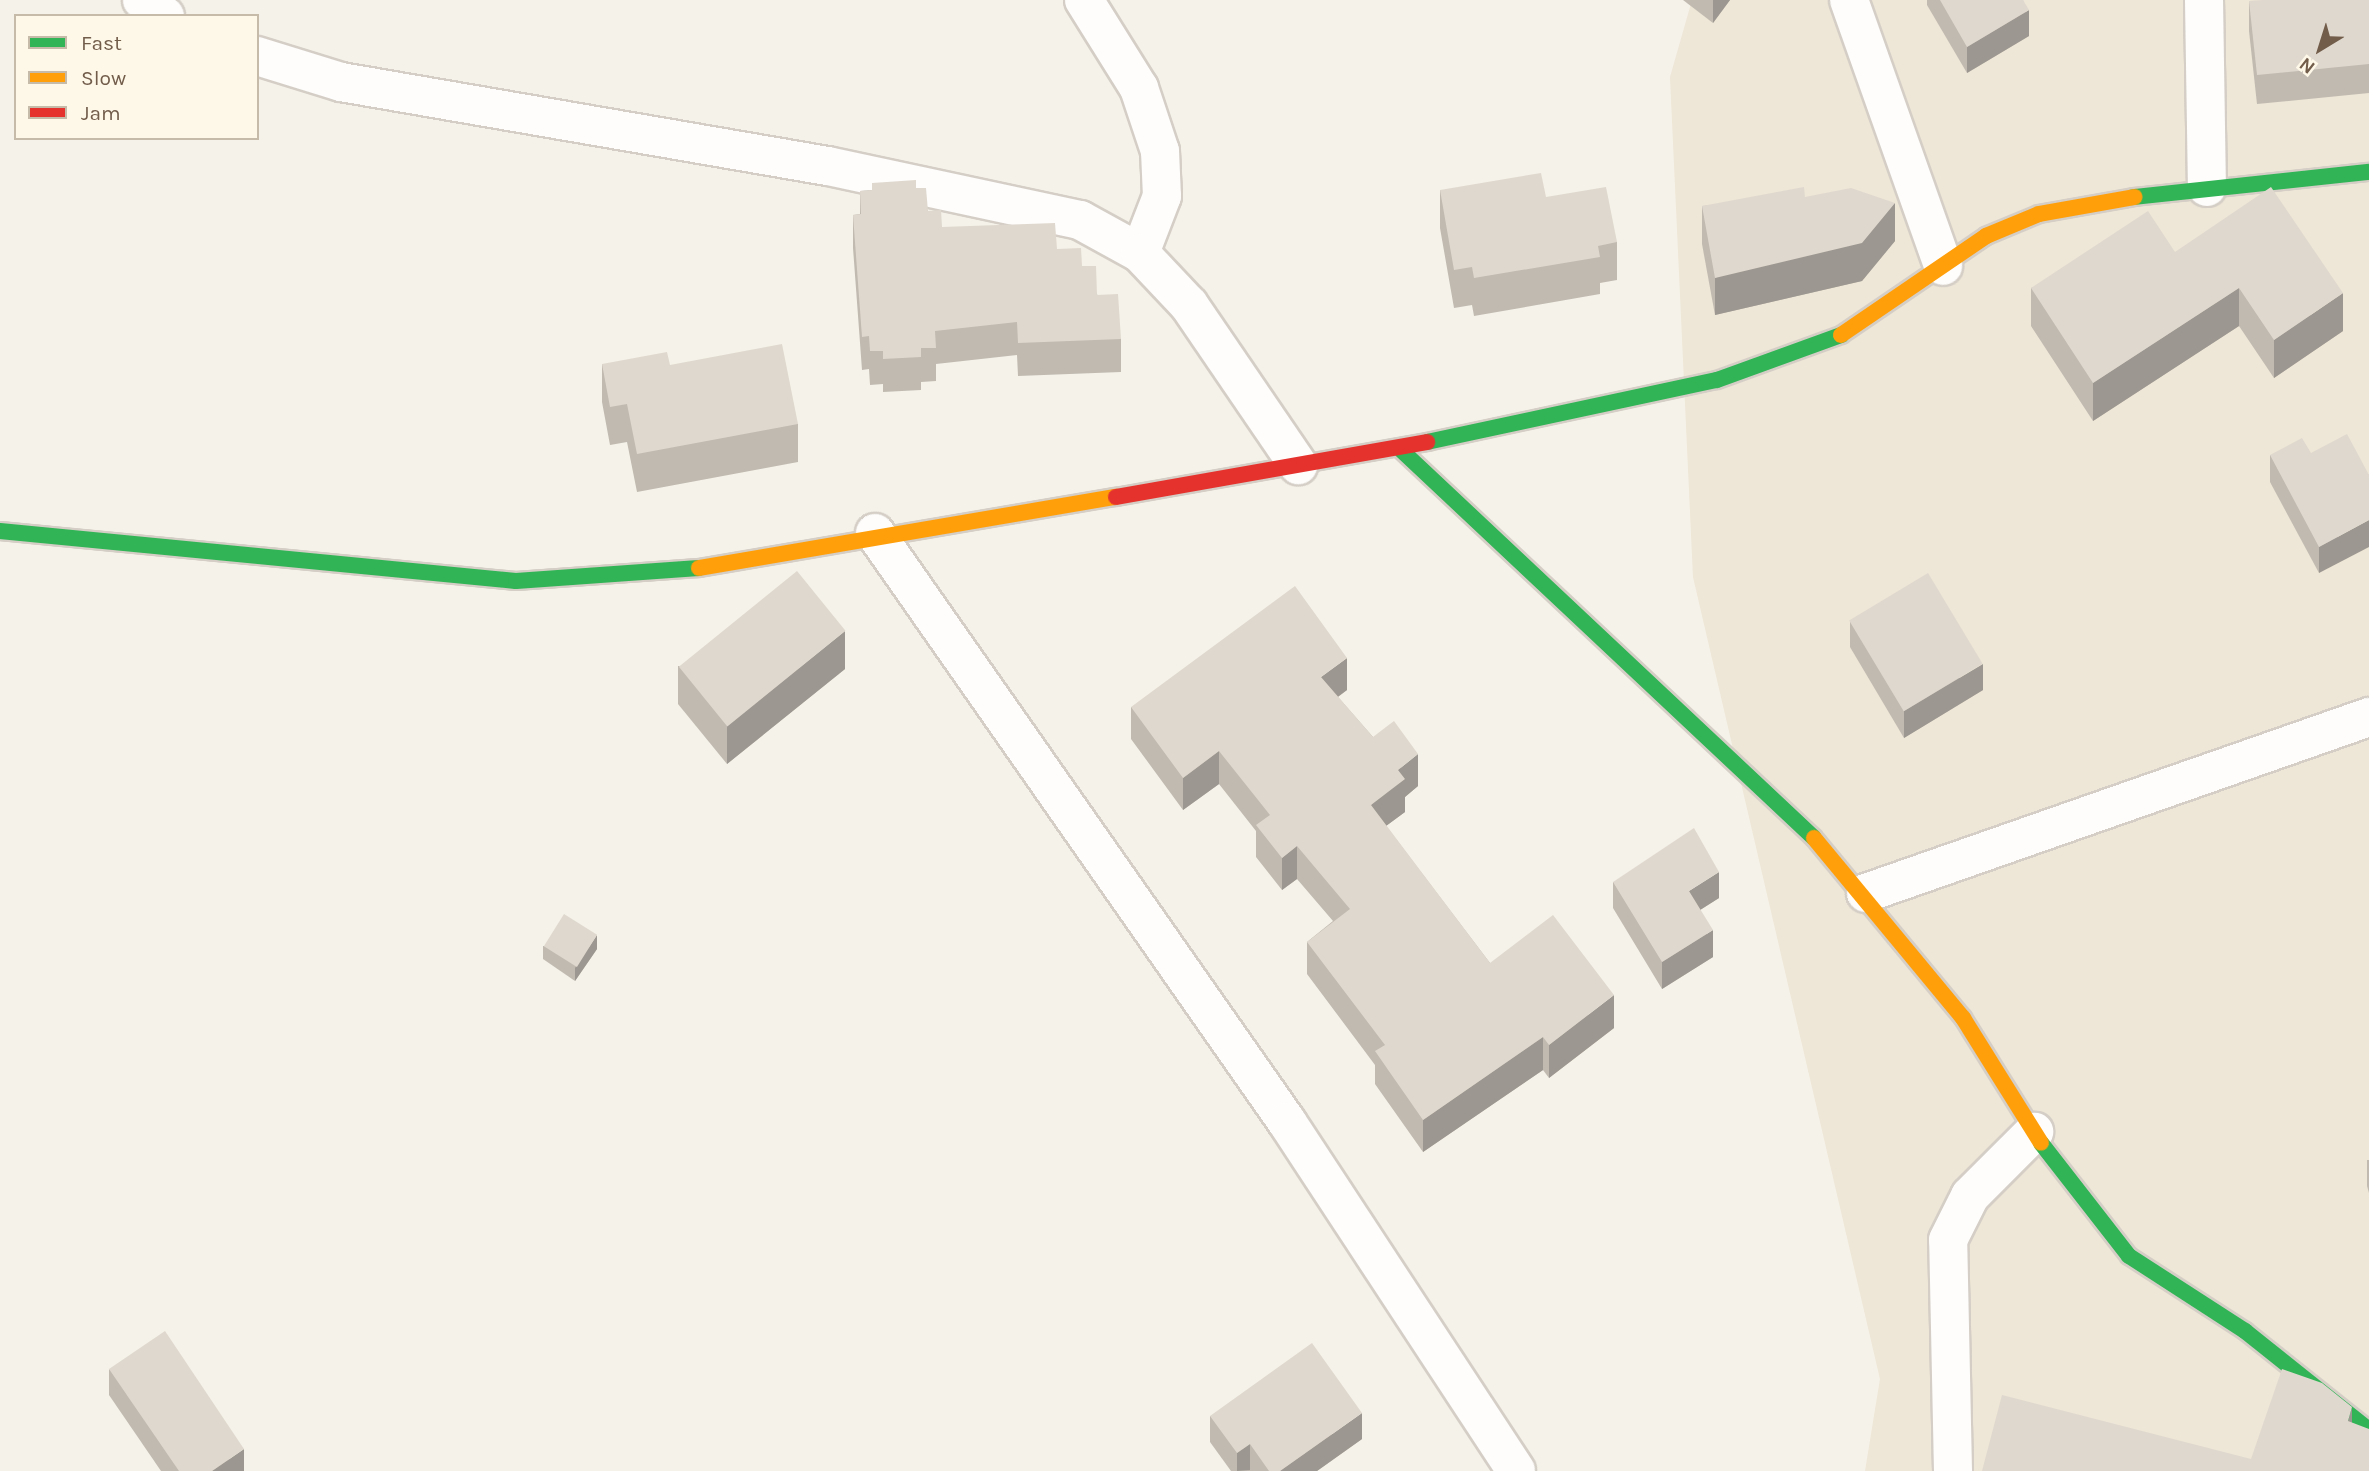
<!DOCTYPE html>
<html>
<head>
<meta charset="utf-8">
<style>
	body { margin:0 }
	#map { position:relative; width:2369px; height:1471px; overflow:hidden; background:#f5f2e9; font-family:Karla,sans-serif }
	div>[style] { position:absolute }
	[style*='--x'] { left:calc(var(--x)*1px); top:calc(var(--y)*1px); width:calc(var(--w)*1px); rotate:calc(var(--a)*1deg) }
	.residential>* { inset:0; background:#eee6d6 }
	.roads { filter:drop-shadow(2px 0 #d4cec6) drop-shadow(-2px 0 #d4cec6) drop-shadow(0 2px #d4cec6) drop-shadow(0 -2px #d4cec6) }
	.street>* { height:38px; margin:-19px; padding:0 19px; transform-origin:19px; border-radius:19px; background:#fefdfc }
	.fast>* { height:16px; margin:-8px; padding:0 8px; transform-origin:8px; border-radius:8px; background:#30b455 }
	.slow>* { height:16px; margin:-8px; padding:0 8px; transform-origin:8px; border-radius:8px; background:#ff9f0a }
	.jam>* { height:16px; margin:-8px; padding:0 8px; transform-origin:8px; border-radius:8px; background:#e5322d }
	.wall>* { inset:0; background:#c0bab1 }
	.shaded-wall>* { inset:0; background:#9c9790 }
	.building>* { inset:0; background:#dfd8ce; transform-origin:0 0 }
	span { translate:-50% -50%; white-space:nowrap; text-align:center; line-height:1.15; -webkit-text-stroke:7px #fef8e9; paint-order:stroke }
	.legend { position:absolute; left:14px; top:14px; width:245px; height:126px; box-sizing:border-box; background:#fef8e9; border:2px solid #c6baa9; margin:0; padding:9px 12px; list-style:none; font-size:21px; color:#725c4a }
	.legend li { display:flex; align-items:center; gap:14px; height:35px }
	.legend b { width:35px; border:2px solid #c6baa9 }
	.north { position:absolute; left:2285px; top:14px; width:70px; height:70px; -webkit-text-stroke:5px #fef8e9; paint-order:stroke; rotate:218deg; font-size:19px; font-weight:700; line-height:28px; text-align:center; color:#725c4a }
	.north::after { content:''; display:block; margin:auto; width:24px; height:32px; background:#725c4a; clip-path:polygon(50% 0,100% 100%,50% 72%,0 100%) }
</style>
</head>
<body>
<div id="map">
	<div class="residential">
		<i style="clip-path:polygon(1692px 0,2369px 0,2369px 1471px,1865px 1471px,1880px 1379px,1693px 577px,1670px 77px)"></i>
	</div>
	<div class="roads">
		<div class="street">
			<i style="--x:142;--y:0;--w:28;--a:35"></i>
			<i style="--x:1084;--y:0;--w:104;--a:58"></i>
			<i style="--x:1139;--y:88;--w:66;--a:71.6"></i>
			<i style="--x:1160;--y:151;--w:45;--a:87.5"></i>
			<i style="--x:1162;--y:196;--w:61;--a:111.1"></i>
			<i style="--x:1849;--y:0;--w:282;--a:70.5"></i>
			<i style="--x:2204;--y:0;--w:187;--a:89.1"></i>
			<i style="--x:257;--y:56;--w:88;--a:17.2"></i>
			<i style="--x:341;--y:82;--w:494;--a:9.8"></i>
			<i style="--x:828;--y:166;--w:258;--a:12.1"></i>
			<i style="--x:1080;--y:220;--w:68;--a:28.8"></i>
			<i style="--x:1140;--y:253;--w:71;--a:46.7"></i>
			<i style="--x:1189;--y:305;--w:194;--a:55.7"></i>
			<i style="--x:875;--y:533;--w:719;--a:55.03"></i>
			<i style="--x:1287;--y:1122;--w:417;--a:56.7"></i>
			<i style="--x:1866;--y:893;--w:533;--a:-19.28"></i>
			<i style="--x:1953;--y:1471;--w:231;--a:-91.2"></i>
			<i style="--x:1948;--y:1240;--w:49;--a:-63.4"></i>
			<i style="--x:1970;--y:1196;--w:91;--a:-45"></i>
		</div>
		<div class="fast">
			<i style="--x:2134;--y:197;--w:236;--a:-6.1"></i>
			<i style="--x:1427;--y:442;--w:297;--a:-12.1"></i>
			<i style="--x:1717;--y:380;--w:132;--a:-19.9"></i>
			<i style="--x:1399;--y:448;--w:569;--a:43.22"></i>
			<i style="--x:0;--y:531;--w:518;--a:5.53"></i>
			<i style="--x:516;--y:581;--w:183;--a:-4.1"></i>
			<i style="--x:2041;--y:1143;--w:143;--a:52.1"></i>
			<i style="--x:2129;--y:1256;--w:138;--a:32.9"></i>
			<i style="--x:2245;--y:1331;--w:159;--a:38.6"></i>
		</div>
		<div class="slow">
			<i style="--x:1841;--y:335;--w:176;--a:-34.3"></i>
			<i style="--x:1986;--y:236;--w:57;--a:-22.5"></i>
			<i style="--x:2039;--y:214;--w:97;--a:-10.1"></i>
			<i style="--x:699;--y:568;--w:423;--a:-9.7"></i>
			<i style="--x:1814;--y:838;--w:234;--a:50.4"></i>
			<i style="--x:1963;--y:1018;--w:147;--a:58"></i>
		</div>
		<div class="jam">
			<i style="--x:1116;--y:497;--w:316;--a:-10"></i>
		</div>
	</div>
	<div class="wall">
		<i style="clip-path:polygon(1683px 0,1730px 0,1713px 23px)"></i>
		<i style="clip-path:polygon(1927px 0,2023px 0,2029px 36px,1967px 73px,1927px 5px)"></i>
		<i style="clip-path:polygon(2369px 0,2369px 93px,2257px 104px,2249px 31px,2249px 1px)"></i>
		<i style="clip-path:polygon(872px 183px,916px 188px,928px 211px,942px 227px,1057px 249px,1082px 266px,1121px 339px,1121px 372px,1018px 376px,1017px 355px,936px 364px,936px 381px,921px 382px,921px 390px,883px 392px,883px 384px,870px 385px,869px 369px,862px 370px,853px 248px,853px 215px,860px 214px,860px 191px,872px 190px)"></i>
		<i style="clip-path:polygon(1440px 190px,1546px 197px,1617px 242px,1617px 280px,1600px 283px,1600px 294px,1474px 316px,1472px 305px,1454px 308px,1440px 228px)"></i>
		<i style="clip-path:polygon(1805px 197px,1895px 241px,1862px 281px,1715px 315px,1702px 244px,1702px 206px)"></i>
		<i style="clip-path:polygon(2175px 252px,2343px 331px,2274px 378px,2239px 326px,2093px 421px,2031px 326px,2031px 288px)"></i>
		<i style="clip-path:polygon(602px 364px,670px 365px,798px 424px,798px 462px,637px 492px,627px 442px,610px 445px,602px 402px)"></i>
		<i style="clip-path:polygon(2311px 453px,2369px 475px,2319px 573px,2270px 482px,2270px 455px)"></i>
		<i style="clip-path:polygon(1850px 621px,1983px 690px,1904px 738px,1850px 647px)"></i>
		<i style="clip-path:polygon(678px 666px,845px 669px,727px 764px,678px 704px)"></i>
		<i style="clip-path:polygon(1347px 690px,1338px 697px,1373px 737px,1418px 786px,1405px 797px,1405px 812px,1386px 826px,1490px 963px,1614px 1028px,1549px 1078px,1543px 1070px,1423px 1152px,1375px 1084px,1375px 1065px,1307px 974px,1307px 942px,1333px 921px,1297px 879px,1282px 890px,1256px 857px,1256px 831px,1219px 784px,1183px 810px,1131px 739px,1131px 707px)"></i>
		<i style="clip-path:polygon(1613px 882px,1719px 898px,1700px 910px,1713px 957px,1662px 989px,1613px 908px)"></i>
		<i style="clip-path:polygon(543px 946px,597px 949px,575px 981px,543px 959px)"></i>
		<i style="clip-path:polygon(2367px 1160px,2369px 1160px,2369px 1193px,2367px 1186px)"></i>
		<i style="clip-path:polygon(109px 1369px,244px 1471px,161px 1471px,109px 1395px)"></i>
		<i style="clip-path:polygon(1210px 1416px,1362px 1439px,1317px 1471px,1231px 1471px,1210px 1442px)"></i>
	</div>
	<div class="shaded-wall">
		<i style="clip-path:polygon(1713px 0,1730px 0,1713px 23px)"></i>
		<i style="clip-path:polygon(2029px 10px,2029px 36px,1967px 73px,1967px 47px)"></i>
		<i style="clip-path:polygon(1895px 203px,1895px 241px,1862px 281px,1715px 315px,1715px 278px)"></i>
		<i style="clip-path:polygon(2239px 288px,2239px 326px,2093px 421px,2093px 383px)"></i>
		<i style="clip-path:polygon(2343px 293px,2343px 331px,2274px 378px,2274px 340px)"></i>
		<i style="clip-path:polygon(2369px 520px,2369px 547px,2319px 573px,2319px 547px)"></i>
		<i style="clip-path:polygon(845px 631px,845px 669px,727px 764px,727px 726px)"></i>
		<i style="clip-path:polygon(1347px 658px,1347px 690px,1321px 709px,1321px 677px)"></i>
		<i style="clip-path:polygon(1983px 664px,1983px 690px,1904px 738px,1904px 711px)"></i>
		<i style="clip-path:polygon(1219px 751px,1219px 784px,1183px 810px,1183px 778px)"></i>
		<i style="clip-path:polygon(1418px 754px,1418px 786px,1405px 797px,1405px 812px,1371px 837px,1371px 805px,1398px 770px)"></i>
		<i style="clip-path:polygon(1297px 846px,1297px 879px,1282px 890px,1282px 858px)"></i>
		<i style="clip-path:polygon(1719px 872px,1719px 898px,1689px 917px,1689px 891px)"></i>
		<i style="clip-path:polygon(1713px 930px,1713px 957px,1662px 989px,1662px 962px)"></i>
		<i style="clip-path:polygon(597px 935px,597px 949px,575px 981px,575px 968px)"></i>
		<i style="clip-path:polygon(1614px 995px,1614px 1028px,1549px 1078px,1549px 1045px)"></i>
		<i style="clip-path:polygon(1543px 1037px,1543px 1070px,1423px 1152px,1423px 1120px)"></i>
		<i style="clip-path:polygon(2352px 1407px,2352px 1445px,2348px 1421px)"></i>
		<i style="clip-path:polygon(1362px 1413px,1362px 1439px,1317px 1471px,1280px 1471px)"></i>
		<i style="clip-path:polygon(1250px 1444px,1250px 1470px,1237px 1471px,1237px 1453px)"></i>
		<i style="clip-path:polygon(244px 1449px,244px 1471px,212px 1471px)"></i>
	</div>
	<div class="building">
		<i style="clip-path:polygon(1940px 0,2023px 0,2029px 10px,1967px 47px)"></i>
		<i style="clip-path:polygon(2264px 0,2369px 0,2369px 64px,2257px 75px,2249px 1px)"></i>
		<i style="clip-path:polygon(1541px 173px,1546px 197px,1606px 187px,1617px 242px,1598px 246px,1600px 257px,1474px 278px,1472px 267px,1454px 270px,1440px 190px)"></i>
		<i style="clip-path:polygon(916px 180px,916px 188px,926px 188px,928px 211px,941px 210px,942px 227px,1055px 223px,1057px 249px,1081px 248px,1082px 266px,1096px 266px,1097px 295px,1118px 294px,1121px 339px,1018px 343px,1017px 322px,935px 331px,936px 348px,921px 348px,921px 357px,883px 359px,883px 351px,870px 351px,869px 336px,862px 337px,853px 215px,861px 214px,860px 191px,872px 190px,872px 183px)"></i>
		<i style="clip-path:polygon(1804px 187px,1805px 197px,1851px 188px,1895px 203px,1862px 243px,1715px 278px,1702px 206px)"></i>
		<i style="clip-path:polygon(2271px 187px,2343px 293px,2274px 340px,2239px 288px,2093px 383px,2031px 288px,2148px 211px,2175px 252px)"></i>
		<i style="clip-path:polygon(782px 344px,798px 424px,637px 454px,627px 404px,610px 407px,602px 364px,667px 352px,670px 365px)"></i>
		<i style="clip-path:polygon(2347px 434px,2369px 475px,2369px 520px,2319px 547px,2270px 455px,2302px 438px,2311px 453px)"></i>
		<i style="left:797px;top:571px;width:77px;height:152px;rotate:51deg"></i>
		<i style="left:1928px;top:573px;width:106px;height:92px;rotate:59deg"></i>
		<i style="clip-path:polygon(1295px 586px,1347px 658px,1321px 677px,1373px 737px,1394px 721px,1418px 754px,1398px 770px,1405px 779px,1371px 805px,1490px 963px,1553px 915px,1614px 995px,1549px 1045px,1543px 1037px,1423px 1120px,1375px 1051px,1385px 1045px,1307px 942px,1350px 909px,1297px 846px,1282px 858px,1256px 825px,1270px 815px,1219px 751px,1183px 778px,1131px 707px)"></i>
		<i style="clip-path:polygon(1694px 828px,1719px 872px,1689px 891px,1713px 930px,1662px 962px,1613px 882px)"></i>
		<i style="left:564px;top:914px;width:39px;height:38px;rotate:32deg"></i>
		<i style="clip-path:polygon(165px 1331px,244px 1449px,212px 1471px,179px 1471px,109px 1369px)"></i>
		<i style="clip-path:polygon(1312px 1343px,1362px 1413px,1280px 1471px,1269px 1471px,1250px 1444px,1237px 1453px,1210px 1416px)"></i>
		<i style="clip-path:polygon(2282px 1369px,2322px 1383px,2352px 1407px,2348px 1421px,2369px 1429px,2369px 1471px,1982px 1471px,2002px 1395px,2251px 1459px)"></i>
	</div>
	<ul class="legend">
	<li><b style="height:9px;background:#30b455"></b>Fast</li>
	<li><b style="height:9px;background:#ff9f0a"></b>Slow</li>
	<li><b style="height:9px;background:#e5322d"></b>Jam</li>
	</ul>
	<div class="north">N</div>
</div>
</body>
</html>
